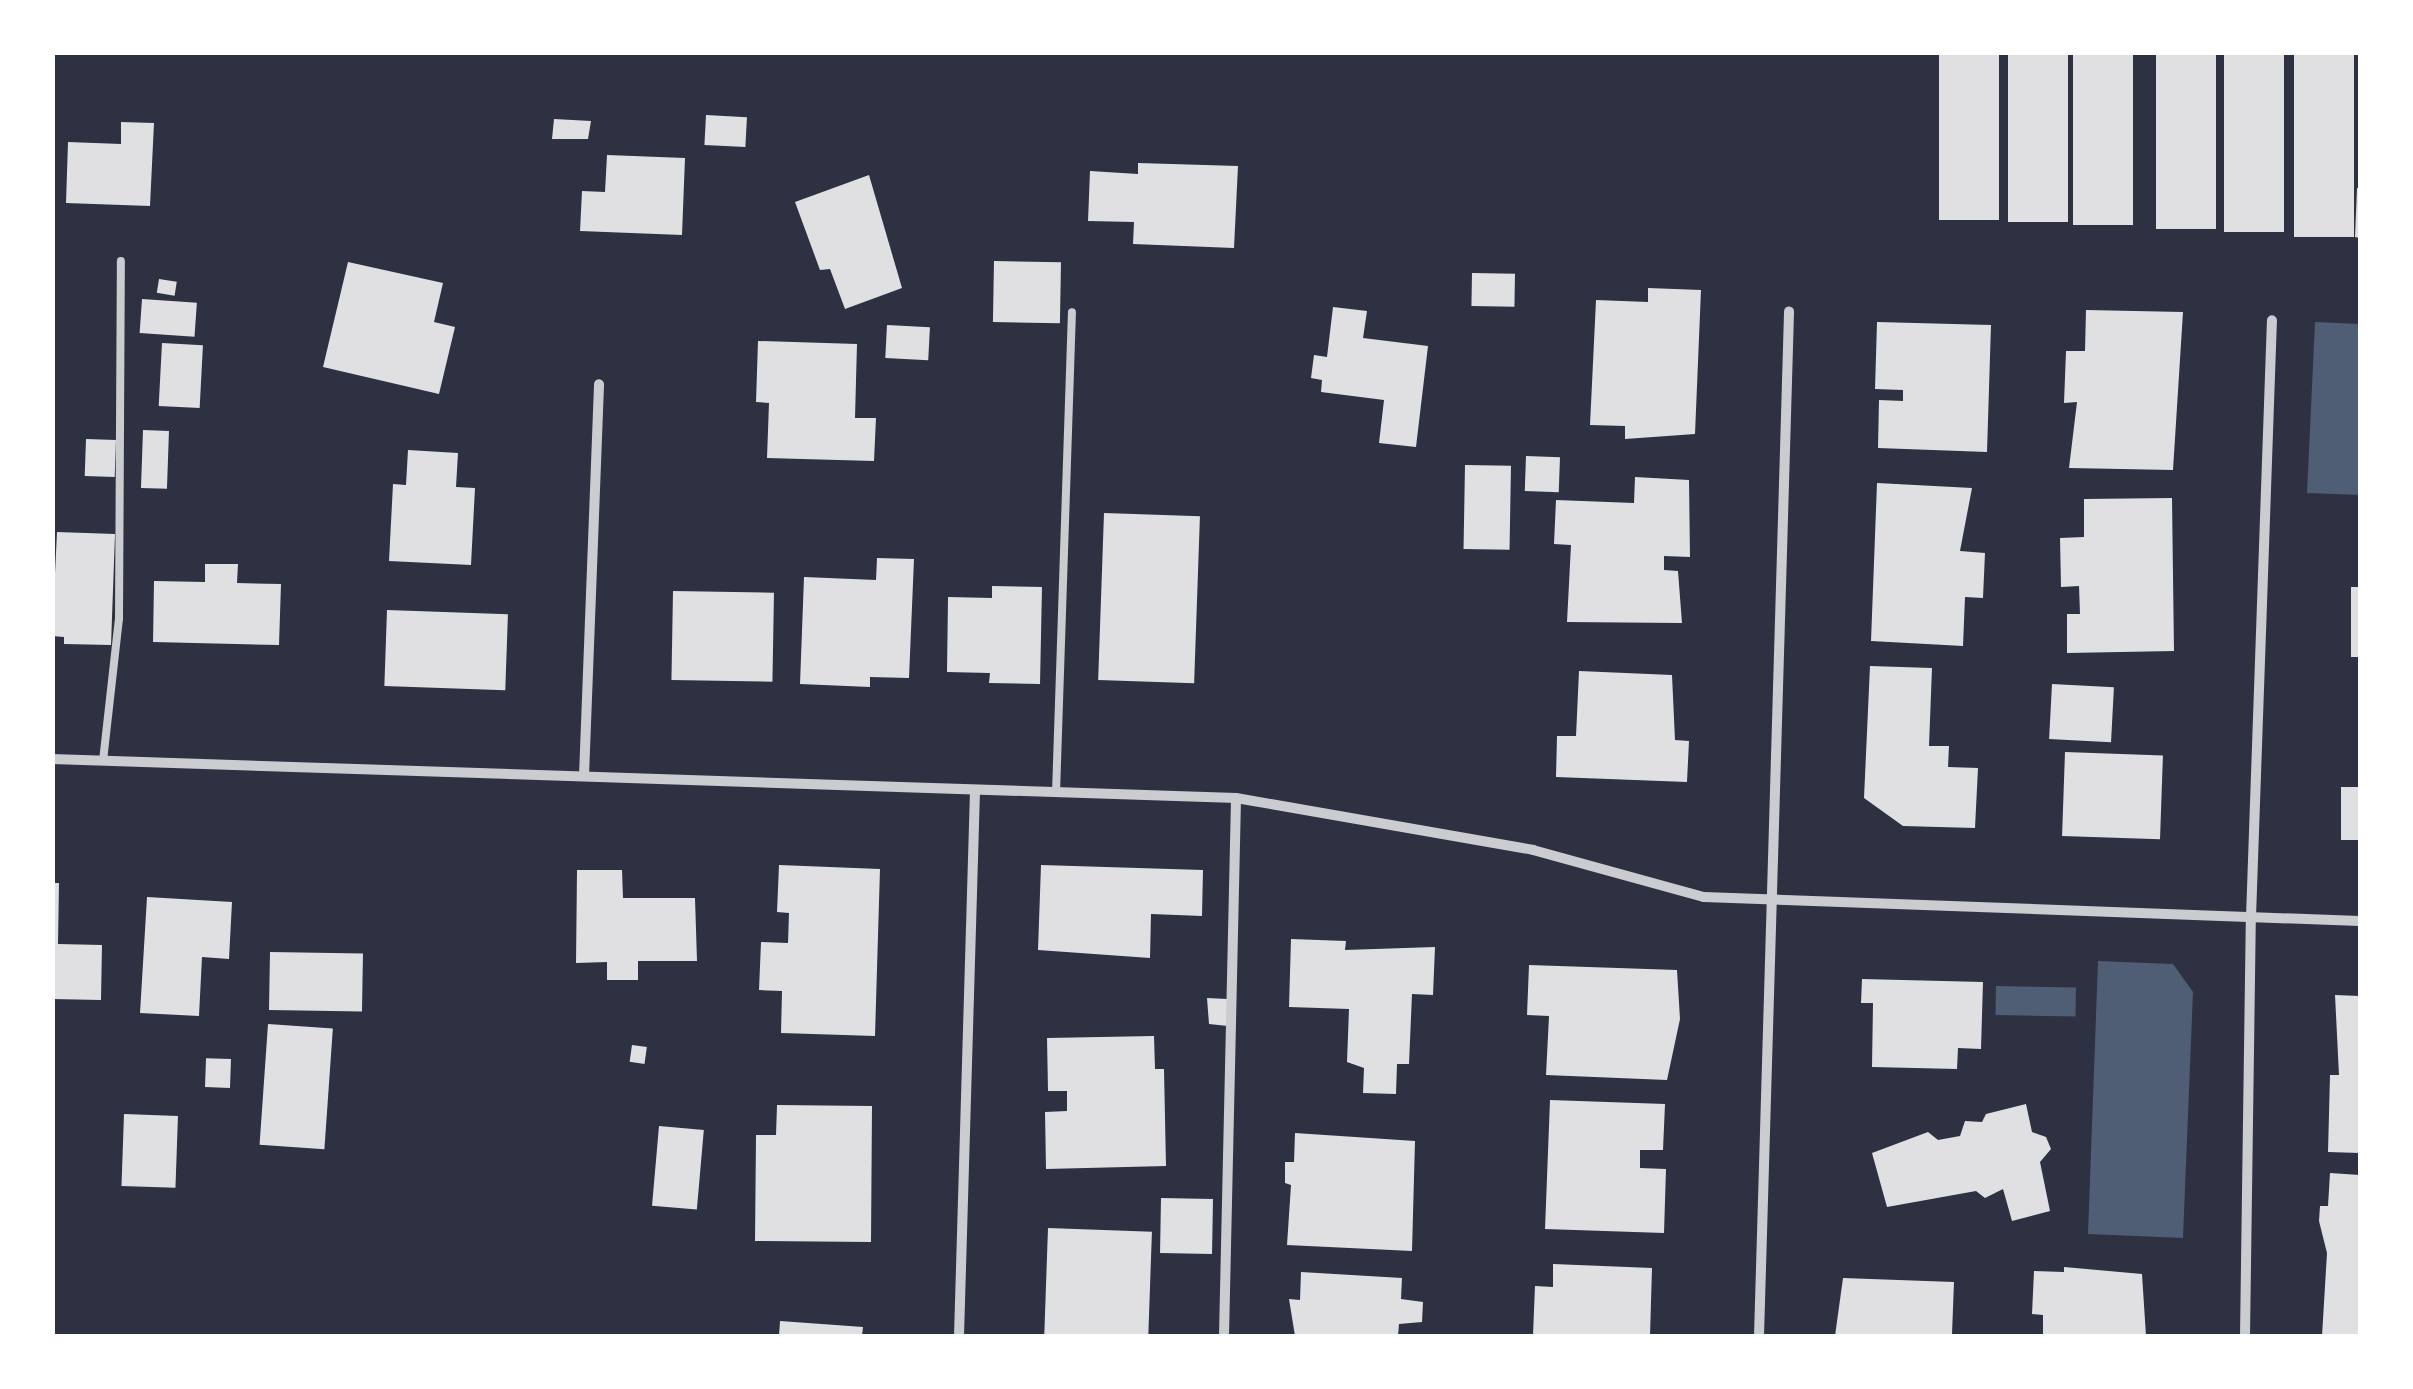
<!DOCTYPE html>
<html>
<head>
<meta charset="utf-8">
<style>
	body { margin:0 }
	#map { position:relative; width:2413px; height:1389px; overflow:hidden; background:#2d3142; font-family:Georgia,serif }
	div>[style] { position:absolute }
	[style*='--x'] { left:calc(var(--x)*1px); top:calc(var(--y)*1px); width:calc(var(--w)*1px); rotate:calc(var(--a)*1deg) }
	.water>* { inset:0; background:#4f5d75; transform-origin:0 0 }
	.building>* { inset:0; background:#e0e0e3; transform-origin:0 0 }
	.service>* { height:8px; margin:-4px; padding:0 4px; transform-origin:4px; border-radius:4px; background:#caccd0 }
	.minor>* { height:10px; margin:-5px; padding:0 5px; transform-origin:5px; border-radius:5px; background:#caccd0 }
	span { translate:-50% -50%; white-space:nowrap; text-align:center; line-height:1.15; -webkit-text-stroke:8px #fff; paint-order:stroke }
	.frame { position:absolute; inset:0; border:55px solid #fff; pointer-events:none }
</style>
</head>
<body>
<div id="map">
	<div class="water">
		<i style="clip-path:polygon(2315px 322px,2360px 324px,2360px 495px,2307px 493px)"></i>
		<i style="clip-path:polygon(2098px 961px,2173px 964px,2193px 992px,2183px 1238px,2088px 1234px)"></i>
		<i style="left:1996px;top:986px;width:80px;height:29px;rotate:1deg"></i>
	</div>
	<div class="building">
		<i style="left:1939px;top:52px;width:60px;height:168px"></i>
		<i style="left:2008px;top:52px;width:60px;height:170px"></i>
		<i style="left:2073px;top:52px;width:60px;height:173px"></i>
		<i style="left:2156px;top:52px;width:60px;height:177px"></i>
		<i style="left:2224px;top:52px;width:60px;height:180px"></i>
		<i style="left:2294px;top:52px;width:60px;height:185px"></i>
		<i style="left:706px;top:115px;width:41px;height:30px;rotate:3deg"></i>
		<i style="clip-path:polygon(554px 119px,591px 121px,588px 139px,552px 139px)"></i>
		<i style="clip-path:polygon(121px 122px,154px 123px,150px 206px,66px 203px,68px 142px,121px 144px)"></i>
		<i style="clip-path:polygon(607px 155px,685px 158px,682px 235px,580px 231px,582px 191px,605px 192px)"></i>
		<i style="clip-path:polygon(1138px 163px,1238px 166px,1234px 248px,1133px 244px,1134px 222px,1088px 221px,1090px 171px,1138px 174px)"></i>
		<i style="clip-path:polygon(869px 175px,902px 288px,845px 309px,830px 269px,820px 270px,795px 202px)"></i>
		<i style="clip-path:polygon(2357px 188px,2360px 188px,2360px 238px,2355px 237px)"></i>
		<i style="left:994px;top:261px;width:67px;height:61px;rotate:1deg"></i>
		<i style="clip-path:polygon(348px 262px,443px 283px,434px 322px,455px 327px,439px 394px,323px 367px)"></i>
		<i style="left:1472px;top:273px;width:43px;height:33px;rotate:1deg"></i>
		<i style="left:159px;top:279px;width:18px;height:14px;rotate:9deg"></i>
		<i style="clip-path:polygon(1648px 288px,1701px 290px,1695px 434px,1625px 439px,1625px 426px,1590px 425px,1596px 300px,1648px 302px)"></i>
		<i style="left:142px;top:299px;width:55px;height:34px;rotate:4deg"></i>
		<i style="clip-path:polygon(1333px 307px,1367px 311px,1363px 338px,1428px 346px,1416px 447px,1379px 443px,1384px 400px,1321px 392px,1322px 380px,1311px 378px,1314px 355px,1327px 357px)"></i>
		<i style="clip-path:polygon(2086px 310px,2183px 312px,2173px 470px,2069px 468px,2077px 402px,2064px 403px,2066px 351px,2085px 351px)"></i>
		<i style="clip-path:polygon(1877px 322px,1991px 325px,1987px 452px,1878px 448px,1879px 400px,1903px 401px,1903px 390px,1875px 389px)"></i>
		<i style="left:887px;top:325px;width:43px;height:33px;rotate:3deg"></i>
		<i style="clip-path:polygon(758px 341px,857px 344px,855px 418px,876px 418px,874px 461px,767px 458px,769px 403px,756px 402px)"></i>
		<i style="left:162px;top:343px;width:41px;height:63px;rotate:3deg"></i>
		<i style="left:143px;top:430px;width:26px;height:58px;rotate:2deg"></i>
		<i style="left:86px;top:439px;width:30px;height:37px;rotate:2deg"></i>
		<i style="clip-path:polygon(408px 450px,458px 453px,456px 487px,475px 488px,471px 565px,389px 561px,393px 484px,406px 485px)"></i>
		<i style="left:1526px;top:456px;width:34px;height:35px;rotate:2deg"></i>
		<i style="left:1465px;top:465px;width:46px;height:84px;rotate:1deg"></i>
		<i style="clip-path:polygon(1635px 477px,1689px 480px,1690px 557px,1664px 556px,1664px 570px,1678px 571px,1682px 623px,1567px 622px,1571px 545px,1554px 544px,1556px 500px,1634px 503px)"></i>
		<i style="clip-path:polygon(1877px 483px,1972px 488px,1960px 551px,1985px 553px,1983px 598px,1965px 597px,1963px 646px,1871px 641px)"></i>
		<i style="clip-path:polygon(2172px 498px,2174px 651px,2067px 653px,2067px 614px,2080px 614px,2079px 586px,2061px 587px,2060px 538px,2084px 537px,2084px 499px)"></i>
		<i style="left:1104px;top:513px;width:96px;height:167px;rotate:2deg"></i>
		<i style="clip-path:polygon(57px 532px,115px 534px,111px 645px,64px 644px,64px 637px,52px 636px)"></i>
		<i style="clip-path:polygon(877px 558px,914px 559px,909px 678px,870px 677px,870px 687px,800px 684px,804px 577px,876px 580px)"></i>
		<i style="clip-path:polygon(205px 564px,238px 564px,237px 583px,281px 584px,279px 645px,153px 642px,154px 581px,205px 582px)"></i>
		<i style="clip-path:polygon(992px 586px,1042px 587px,1040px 684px,989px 683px,990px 673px,947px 672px,948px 597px,992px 598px)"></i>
		<i style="left:2360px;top:587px;width:70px;height:9px;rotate:90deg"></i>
		<i style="left:673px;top:591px;width:101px;height:89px;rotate:1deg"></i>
		<i style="left:387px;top:610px;width:121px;height:76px;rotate:2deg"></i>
		<i style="clip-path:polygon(1870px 666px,1932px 668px,1929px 746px,1949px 746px,1948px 767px,1978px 768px,1975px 828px,1903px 826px,1864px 798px)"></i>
		<i style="clip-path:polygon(1579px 671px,1672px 675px,1675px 740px,1689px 741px,1687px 782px,1556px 777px,1557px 736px,1576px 736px)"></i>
		<i style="left:2052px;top:684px;width:62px;height:55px;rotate:3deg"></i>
		<i style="left:2065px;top:752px;width:98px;height:84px;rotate:2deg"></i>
		<i style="left:2341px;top:787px;width:19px;height:53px"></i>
		<i style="clip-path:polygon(779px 865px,880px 869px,875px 1036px,781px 1033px,782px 991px,759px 990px,761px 942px,788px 943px,789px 913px,777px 912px)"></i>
		<i style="clip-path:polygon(1041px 865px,1203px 870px,1202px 916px,1151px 914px,1150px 958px,1038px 950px)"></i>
		<i style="clip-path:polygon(577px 870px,622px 870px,623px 898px,695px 898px,697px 961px,638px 961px,638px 980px,607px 980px,607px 962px,576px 963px)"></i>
		<i style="clip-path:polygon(52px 883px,59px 883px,58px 944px,102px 945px,101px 1000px,52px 999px)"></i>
		<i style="clip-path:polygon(147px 897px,232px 902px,229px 959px,202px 957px,199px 1016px,140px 1013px)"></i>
		<i style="clip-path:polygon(1291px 939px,1346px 941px,1345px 950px,1435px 947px,1433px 995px,1412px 994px,1409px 1064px,1397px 1064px,1396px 1094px,1363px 1093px,1364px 1068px,1347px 1062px,1349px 1009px,1289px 1007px)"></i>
		<i style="left:270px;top:952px;width:93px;height:58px;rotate:1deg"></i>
		<i style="clip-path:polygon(1529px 965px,1677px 970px,1680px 1019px,1667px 1080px,1546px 1075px,1549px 1016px,1527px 1015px)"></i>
		<i style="clip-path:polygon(1862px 979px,1983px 982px,1981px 1049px,1958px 1048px,1957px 1069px,1872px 1067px,1873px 1003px,1861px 1003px)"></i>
		<i style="clip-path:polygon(2335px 995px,2360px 996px,2360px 1153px,2328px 1152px,2330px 1075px,2339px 1075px)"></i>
		<i style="clip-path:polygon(1207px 998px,1227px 999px,1228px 1026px,1209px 1024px)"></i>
		<i style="left:268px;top:1024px;width:65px;height:121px;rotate:4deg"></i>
		<i style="clip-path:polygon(1154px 1036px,1155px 1069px,1164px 1069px,1166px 1166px,1046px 1169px,1045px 1112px,1067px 1111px,1067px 1091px,1048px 1091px,1047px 1038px)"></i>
		<i style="left:632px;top:1045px;width:15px;height:17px;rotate:8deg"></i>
		<i style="left:231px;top:1059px;width:29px;height:25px;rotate:92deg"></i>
		<i style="clip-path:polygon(1550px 1100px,1665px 1104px,1663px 1150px,1640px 1150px,1640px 1168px,1666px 1169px,1664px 1233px,1545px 1229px)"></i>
		<i style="clip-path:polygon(2026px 1104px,2032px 1132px,2046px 1137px,2051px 1149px,2040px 1162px,2050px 1211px,2012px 1221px,2003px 1189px,1985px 1198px,1976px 1191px,1887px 1207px,1872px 1153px,1928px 1132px,1938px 1140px,1960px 1136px,1965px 1121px,1982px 1122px,1986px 1114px)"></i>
		<i style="clip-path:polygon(777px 1105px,872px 1106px,871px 1242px,755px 1241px,756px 1135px,776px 1135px)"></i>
		<i style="left:124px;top:1114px;width:54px;height:72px;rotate:2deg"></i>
		<i style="left:659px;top:1126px;width:45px;height:80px;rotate:5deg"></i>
		<i style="clip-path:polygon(1295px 1133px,1415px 1141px,1412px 1251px,1287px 1245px,1291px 1185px,1285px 1183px,1285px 1162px,1294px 1162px)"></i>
		<i style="clip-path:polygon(2330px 1173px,2360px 1175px,2360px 1336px,2322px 1336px,2327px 1253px,2319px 1221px,2320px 1206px,2328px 1206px)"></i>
		<i style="left:1161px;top:1198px;width:52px;height:55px;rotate:1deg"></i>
		<i style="left:1048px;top:1228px;width:104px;height:107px;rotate:2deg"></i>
		<i style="clip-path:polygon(1553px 1264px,1652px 1268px,1650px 1336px,1533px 1335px,1535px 1286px,1553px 1287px)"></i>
		<i style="clip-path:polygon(2064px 1267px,2142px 1274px,2146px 1336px,2043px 1336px,2043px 1315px,2032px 1314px,2034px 1271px,2064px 1272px)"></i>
		<i style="clip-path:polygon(1301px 1272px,1402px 1278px,1401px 1299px,1423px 1302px,1422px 1322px,1399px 1324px,1398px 1336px,1295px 1336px,1289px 1299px,1300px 1300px)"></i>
		<i style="clip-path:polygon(1843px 1278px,1954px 1282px,1952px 1334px,1835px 1336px)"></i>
		<i style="clip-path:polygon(780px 1321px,863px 1327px,862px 1336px,779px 1336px)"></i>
	</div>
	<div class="service">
		<i style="--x:103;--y:761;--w:143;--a:-83.6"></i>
		<i style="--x:119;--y:619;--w:358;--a:-89.7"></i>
		<i style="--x:1056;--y:793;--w:481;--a:-88.1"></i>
	</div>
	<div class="minor">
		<i style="--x:52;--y:759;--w:1185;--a:1.89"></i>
		<i style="--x:1236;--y:798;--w:302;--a:9.9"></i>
		<i style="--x:1533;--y:850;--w:177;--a:15.4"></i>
		<i style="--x:1704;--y:897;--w:656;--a:2.1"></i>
		<i style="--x:584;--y:776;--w:392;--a:-87.8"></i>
		<i style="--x:959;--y:1336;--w:545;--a:-88.32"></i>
		<i style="--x:1224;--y:1336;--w:538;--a:-88.72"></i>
		<i style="--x:1759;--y:1336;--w:1025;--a:-88.32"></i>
		<i style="--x:2245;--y:1336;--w:419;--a:-89.2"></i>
		<i style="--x:2251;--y:917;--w:597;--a:-87.99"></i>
	</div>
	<div class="frame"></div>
</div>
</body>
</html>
